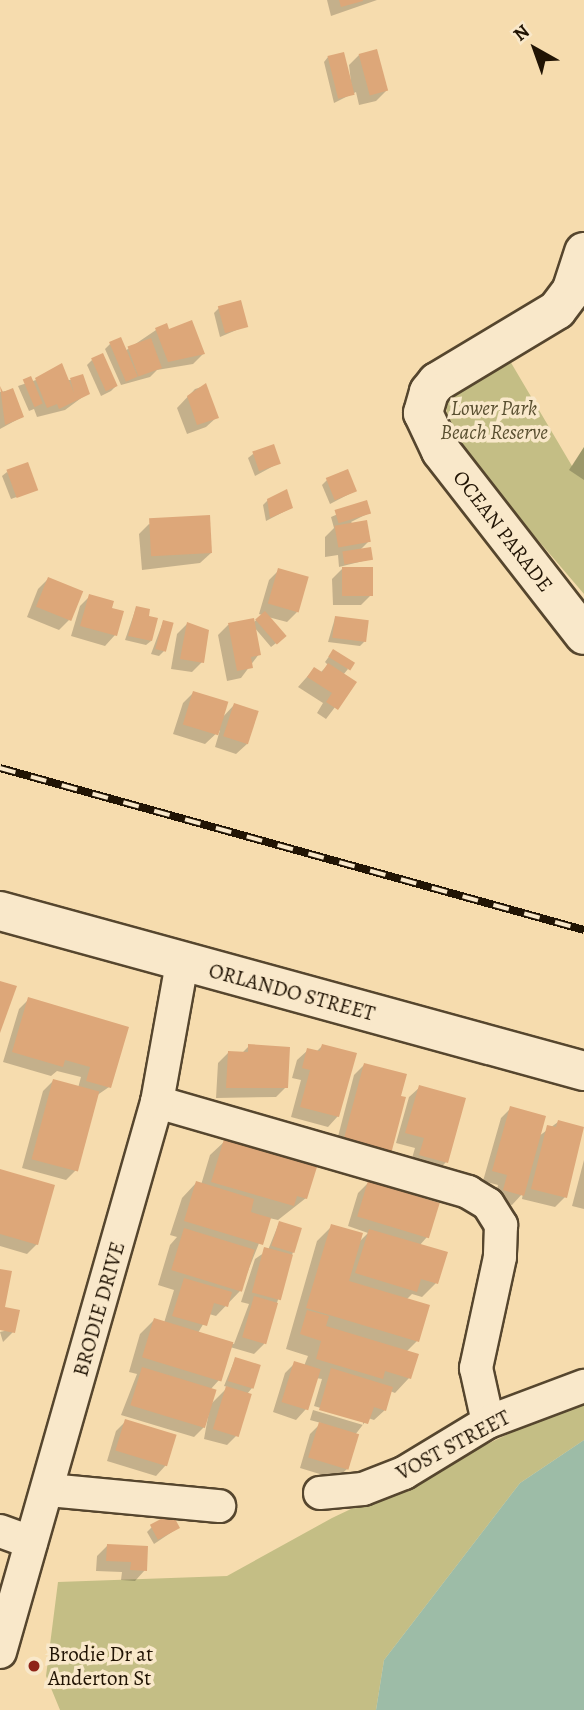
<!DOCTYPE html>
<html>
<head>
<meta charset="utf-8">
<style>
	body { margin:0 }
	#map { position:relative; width:584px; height:1710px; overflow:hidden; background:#f6dcae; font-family:Alegreya,serif }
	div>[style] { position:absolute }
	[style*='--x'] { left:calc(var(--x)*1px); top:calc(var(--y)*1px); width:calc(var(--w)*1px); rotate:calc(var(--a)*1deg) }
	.green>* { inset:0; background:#c4be85 }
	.water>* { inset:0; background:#9dbca7 }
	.shadow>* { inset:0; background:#0003 }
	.building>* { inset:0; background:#dda779; transform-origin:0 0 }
	.roads { filter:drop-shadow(2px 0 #56462e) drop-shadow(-2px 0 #56462e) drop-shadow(0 2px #56462e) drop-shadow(0 -2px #56462e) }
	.street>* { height:32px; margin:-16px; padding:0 16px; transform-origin:16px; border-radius:16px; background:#f9e8ca }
	.secondary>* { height:38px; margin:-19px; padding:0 19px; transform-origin:19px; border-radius:19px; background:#f9e8ca }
	.rail>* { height:8px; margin-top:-4px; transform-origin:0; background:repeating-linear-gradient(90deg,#f9e8ca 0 16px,#211404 0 32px); box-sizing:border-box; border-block:2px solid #211404 }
	.dots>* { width:19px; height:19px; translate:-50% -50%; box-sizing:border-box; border:4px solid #f9e8ca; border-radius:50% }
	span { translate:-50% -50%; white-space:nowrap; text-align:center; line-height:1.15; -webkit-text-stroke:7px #f9e8ca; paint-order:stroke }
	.park-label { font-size:21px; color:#5a5031; font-style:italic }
	.street-label { font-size:21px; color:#211404 }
	.poi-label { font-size:21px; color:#211404 }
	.left { translate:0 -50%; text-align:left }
	.north { position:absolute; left:500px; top:14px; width:70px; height:70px; -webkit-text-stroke:5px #f9e8ca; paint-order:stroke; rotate:320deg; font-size:19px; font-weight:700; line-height:28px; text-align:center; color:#211404 }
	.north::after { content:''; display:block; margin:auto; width:24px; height:32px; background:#211404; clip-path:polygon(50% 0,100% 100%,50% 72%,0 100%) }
</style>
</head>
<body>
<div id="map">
	<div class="green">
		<i style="clip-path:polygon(510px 361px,572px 466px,584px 447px,584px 594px,449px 436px,446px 403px,459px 389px)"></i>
		<i style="clip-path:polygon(584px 1398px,584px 1440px,520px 1483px,384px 1660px,376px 1710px,60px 1710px,46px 1676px,58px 1582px,227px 1576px,332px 1518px)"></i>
	</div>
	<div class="water">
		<i style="clip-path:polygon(584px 1440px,584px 1710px,376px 1710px,384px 1660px,520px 1483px)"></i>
	</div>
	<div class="shadow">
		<i style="clip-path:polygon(327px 0,377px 0,331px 16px)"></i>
		<i style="clip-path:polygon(359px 55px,386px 91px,376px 101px,359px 105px,356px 92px,334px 103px,324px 62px,328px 57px,352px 91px,349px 65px)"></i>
		<i style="clip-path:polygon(219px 308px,246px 326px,220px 337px,214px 313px)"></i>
		<i style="clip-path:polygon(156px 330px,168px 331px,203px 354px,193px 364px,157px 370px,150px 377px,121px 385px,105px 349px,110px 344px,125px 351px)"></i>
		<i style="clip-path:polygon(92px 360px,116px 386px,111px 391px,101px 396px,87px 365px)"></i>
		<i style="clip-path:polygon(36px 380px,71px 380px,88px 393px,65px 410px,37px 417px,34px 409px,29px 411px,18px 386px)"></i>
		<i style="clip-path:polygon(205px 386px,217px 417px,206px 427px,187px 434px,177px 408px,195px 389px)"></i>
		<i style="clip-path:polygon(12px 390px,22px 417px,0 429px,0 392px)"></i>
		<i style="clip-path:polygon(584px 447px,584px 480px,569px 470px)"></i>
		<i style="clip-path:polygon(253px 454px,279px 463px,255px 476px,248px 458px)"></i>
		<i style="clip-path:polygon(7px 472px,36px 490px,11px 499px,2px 476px)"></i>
		<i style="clip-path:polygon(327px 480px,355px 491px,330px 504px,322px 485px)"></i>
		<i style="clip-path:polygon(268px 500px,291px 508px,266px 521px,263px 505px)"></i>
		<i style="clip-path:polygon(366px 502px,369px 513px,351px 522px,369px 541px,359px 551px,371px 559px,339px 567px,338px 555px,325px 557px,325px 537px,334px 528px,331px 517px)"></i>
		<i style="clip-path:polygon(149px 524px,211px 553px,200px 563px,142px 570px,139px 534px)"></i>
		<i style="clip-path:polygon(344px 567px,371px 595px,361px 605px,333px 605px,332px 579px)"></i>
		<i style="clip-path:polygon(279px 570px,297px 612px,287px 622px,268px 617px,280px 640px,271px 647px,254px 627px,259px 654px,241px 678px,227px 681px,218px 635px,228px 625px,253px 623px,262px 615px,259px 614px,269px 580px)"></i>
		<i style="clip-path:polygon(48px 579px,69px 620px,59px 630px,27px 617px,38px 589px)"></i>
		<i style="clip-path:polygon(90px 596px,110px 609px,115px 635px,105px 646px,71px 636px,80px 606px)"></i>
		<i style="clip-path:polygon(136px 608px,151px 641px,146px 645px,125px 640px)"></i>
		<i style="clip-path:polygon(335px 618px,365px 641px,360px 646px,328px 642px)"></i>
		<i style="clip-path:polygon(163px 622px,164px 651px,159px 656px,151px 654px)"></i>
		<i style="clip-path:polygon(187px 624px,202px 662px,192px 672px,171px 669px,177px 634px)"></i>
		<i style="clip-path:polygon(333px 651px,348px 669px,343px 675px,354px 682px,326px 719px,317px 713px,323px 703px,298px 687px,314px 669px,320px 673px,328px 665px,325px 662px)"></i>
		<i style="clip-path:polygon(193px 693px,220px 720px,234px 705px,247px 744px,236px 754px,215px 747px,220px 730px,205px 744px,173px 734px,183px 703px)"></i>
		<i style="clip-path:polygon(29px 999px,109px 1087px,96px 1096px,76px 1170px,66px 1180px,22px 1168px,43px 1091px,53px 1081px,78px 1088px,81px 1077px,57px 1071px,51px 1076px,3px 1062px,19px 1009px)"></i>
		<i style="clip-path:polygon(249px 1046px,286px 1087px,276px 1097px,216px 1098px,218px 1063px,229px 1052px,242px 1053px)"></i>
		<i style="clip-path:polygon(322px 1046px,338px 1116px,328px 1127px,291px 1117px,301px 1080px,292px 1078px,297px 1060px,308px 1050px,316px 1052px)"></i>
		<i style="clip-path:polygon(364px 1065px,405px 1075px,334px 1152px,354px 1075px)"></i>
		<i style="clip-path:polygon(420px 1087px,446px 1162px,436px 1173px,410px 1165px,415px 1148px,396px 1143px,409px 1097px)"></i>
		<i style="clip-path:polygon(511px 1108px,539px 1136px,558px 1122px,565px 1197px,555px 1207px,522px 1199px,523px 1193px,512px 1205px,494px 1200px,498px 1185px,483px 1181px,501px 1118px)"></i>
		<i style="clip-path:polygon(225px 1141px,306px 1198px,278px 1220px,269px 1218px,240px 1291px,216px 1316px,209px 1314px,198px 1333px,234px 1344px,249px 1304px,241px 1302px,255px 1259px,268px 1250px,279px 1223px,293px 1252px,264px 1344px,254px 1354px,230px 1347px,219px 1380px,210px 1390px,212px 1403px,228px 1387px,224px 1386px,235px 1359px,252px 1388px,247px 1394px,237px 1435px,227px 1445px,204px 1439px,210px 1406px,204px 1427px,194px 1437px,121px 1415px,137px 1374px,129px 1372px,140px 1334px,154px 1320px,164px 1323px,174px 1290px,158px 1285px,170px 1245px,177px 1237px,170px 1235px,182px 1198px,196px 1183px,201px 1185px,210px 1155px)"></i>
		<i style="clip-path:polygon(584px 1160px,584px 1209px,572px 1206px)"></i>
		<i style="clip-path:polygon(0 1171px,37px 1244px,27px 1254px,0 1246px)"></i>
		<i style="clip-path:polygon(368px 1183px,438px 1204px,427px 1237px,419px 1246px,436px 1283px,422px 1297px,412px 1294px,406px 1300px,417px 1341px,406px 1352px,409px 1378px,395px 1393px,390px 1391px,385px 1410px,374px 1420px,368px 1418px,355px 1435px,347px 1469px,336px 1479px,300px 1468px,310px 1434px,321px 1423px,310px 1420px,313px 1410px,363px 1425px,363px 1421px,314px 1406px,322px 1379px,316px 1378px,306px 1409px,296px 1420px,273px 1412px,285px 1373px,295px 1363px,304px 1366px,308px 1356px,286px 1349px,317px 1241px,332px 1226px,359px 1242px,368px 1233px,348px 1226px,358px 1193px)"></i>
		<i style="clip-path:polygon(0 1271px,3px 1308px,13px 1332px,3px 1342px,0 1332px,8px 1330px,0 1328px)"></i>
		<i style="clip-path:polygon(126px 1421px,166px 1465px,156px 1476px,107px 1461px,116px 1431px)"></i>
		<i style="clip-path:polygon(152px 1527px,178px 1528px,154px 1544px,147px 1532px)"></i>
		<i style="clip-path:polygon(107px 1546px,145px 1570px,135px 1581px,121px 1580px,122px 1572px,96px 1571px,97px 1556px)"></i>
	</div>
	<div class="building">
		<i style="clip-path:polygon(339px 0,363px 0,363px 1px,341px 7px)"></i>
		<i style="left:377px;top:49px;width:43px;height:19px;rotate:75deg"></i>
		<i style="left:344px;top:52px;width:44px;height:17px;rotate:76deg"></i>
		<i style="left:241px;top:300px;width:28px;height:24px;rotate:75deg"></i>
		<i style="clip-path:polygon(192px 320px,205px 354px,168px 362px,155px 328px,167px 323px,169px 329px)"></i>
		<i style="left:121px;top:337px;width:43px;height:13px;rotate:67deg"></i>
		<i style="left:151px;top:338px;width:32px;height:25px;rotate:70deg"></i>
		<i style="left:103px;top:353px;width:36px;height:13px;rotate:66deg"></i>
		<i style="clip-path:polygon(62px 363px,74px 393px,70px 378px,83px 374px,90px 394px,59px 409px,57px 404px,47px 408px,35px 378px)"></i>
		<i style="left:31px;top:376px;width:30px;height:9px;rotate:67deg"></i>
		<i style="clip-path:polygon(206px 383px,219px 418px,197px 425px,187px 396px)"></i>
		<i style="clip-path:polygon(0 386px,3px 392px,13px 388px,24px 417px,5px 425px)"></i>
		<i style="left:274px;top:444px;width:21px;height:23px;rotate:71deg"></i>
		<i style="left:28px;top:462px;width:30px;height:23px;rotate:70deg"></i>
		<i style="left:348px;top:469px;width:24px;height:24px;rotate:68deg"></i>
		<i style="clip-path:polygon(287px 489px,293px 508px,270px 518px,267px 499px)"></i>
		<i style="left:367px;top:500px;width:14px;height:34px;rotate:73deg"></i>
		<i style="left:210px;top:515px;width:38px;height:61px;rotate:87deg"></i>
		<i style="left:367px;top:520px;width:22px;height:33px;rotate:80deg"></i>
		<i style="left:371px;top:547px;width:13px;height:29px;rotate:81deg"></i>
		<i style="left:342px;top:567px;width:31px;height:29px"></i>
		<i style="left:278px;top:568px;width:32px;height:37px;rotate:16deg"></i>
		<i style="left:48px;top:577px;width:38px;height:32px;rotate:22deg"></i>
		<i style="clip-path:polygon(89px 594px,114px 601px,112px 608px,124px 611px,117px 636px,80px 626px)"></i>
		<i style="clip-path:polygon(136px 606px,150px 609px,149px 616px,158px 618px,152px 641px,128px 636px)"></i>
		<i style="left:265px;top:611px;width:33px;height:13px;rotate:49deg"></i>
		<i style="left:335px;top:616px;width:34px;height:22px;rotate:7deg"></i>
		<i style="clip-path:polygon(254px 618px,261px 655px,251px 657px,253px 668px,237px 671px,228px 623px)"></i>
		<i style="left:163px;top:620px;width:11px;height:30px;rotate:15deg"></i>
		<i style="clip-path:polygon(187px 622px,209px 630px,204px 663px,180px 659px)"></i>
		<i style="left:333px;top:649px;width:26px;height:9px;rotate:32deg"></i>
		<i style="clip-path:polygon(328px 663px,357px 682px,338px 710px,326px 702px,332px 693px,307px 677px,314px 667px,322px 672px)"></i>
		<i style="left:193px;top:691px;width:37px;height:35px;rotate:17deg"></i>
		<i style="left:234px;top:703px;width:26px;height:35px;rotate:18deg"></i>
		<i style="clip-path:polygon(0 981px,17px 986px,0 1033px)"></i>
		<i style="clip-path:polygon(28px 997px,129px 1027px,111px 1088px,86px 1081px,90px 1067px,65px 1060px,63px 1067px,12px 1052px)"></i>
		<i style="clip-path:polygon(248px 1044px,290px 1047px,288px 1088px,226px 1088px,228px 1051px,248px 1052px)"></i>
		<i style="clip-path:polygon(322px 1044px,357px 1053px,339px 1117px,300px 1107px,310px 1070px,302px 1068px,307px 1048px,320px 1051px)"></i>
		<i style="clip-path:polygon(364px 1063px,407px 1074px,401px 1096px,406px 1097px,391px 1154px,343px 1142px)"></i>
		<i style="left:53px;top:1079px;width:48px;height:83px;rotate:15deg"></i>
		<i style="clip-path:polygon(419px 1085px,466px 1098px,448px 1163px,419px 1155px,424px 1138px,405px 1133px)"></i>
		<i style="clip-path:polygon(510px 1106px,546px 1116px,524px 1196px,503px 1190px,507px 1175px,492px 1171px)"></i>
		<i style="clip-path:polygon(558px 1120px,584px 1127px,567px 1198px,531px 1189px,547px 1125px,556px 1127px)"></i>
		<i style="clip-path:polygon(224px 1139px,317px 1167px,307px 1199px,297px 1196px,294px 1206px,211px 1182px)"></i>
		<i style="clip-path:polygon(0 1169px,55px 1185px,38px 1245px,0 1234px)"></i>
		<i style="clip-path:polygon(196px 1181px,254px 1199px,251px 1212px,271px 1218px,263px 1245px,184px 1221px)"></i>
		<i style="left:368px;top:1181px;width:75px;height:37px;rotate:17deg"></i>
		<i style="left:279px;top:1221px;width:24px;height:26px;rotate:17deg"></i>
		<i style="clip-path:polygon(331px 1224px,363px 1233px,349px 1281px,430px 1305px,419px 1342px,306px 1308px)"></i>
		<i style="left:184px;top:1228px;width:74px;height:44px;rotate:17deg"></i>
		<i style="clip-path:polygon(369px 1229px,448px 1252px,438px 1284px,421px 1279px,417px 1292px,355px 1273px)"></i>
		<i style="left:264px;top:1247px;width:30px;height:47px;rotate:15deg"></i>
		<i style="clip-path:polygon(0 1269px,12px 1271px,5px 1307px,20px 1310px,15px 1333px,0 1330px)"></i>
		<i style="clip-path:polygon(184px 1278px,232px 1292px,228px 1307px,214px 1303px,207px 1326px,172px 1316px)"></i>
		<i style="left:254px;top:1296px;width:25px;height:43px;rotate:16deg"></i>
		<i style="clip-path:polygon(307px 1310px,329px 1316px,326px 1326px,419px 1354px,411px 1379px,385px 1371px,383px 1379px,316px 1359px,321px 1341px,300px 1334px)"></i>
		<i style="left:154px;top:1318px;width:83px;height:41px;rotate:17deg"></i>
		<i style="left:235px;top:1357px;width:27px;height:25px;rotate:17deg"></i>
		<i style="left:294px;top:1361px;width:28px;height:43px;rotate:17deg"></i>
		<i style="left:142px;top:1367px;width:78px;height:40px;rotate:17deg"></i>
		<i style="clip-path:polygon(331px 1368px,393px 1387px,386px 1411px,374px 1407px,368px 1424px,319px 1410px)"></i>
		<i style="left:226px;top:1386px;width:27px;height:45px;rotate:17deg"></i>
		<i style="left:125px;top:1419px;width:54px;height:33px;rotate:17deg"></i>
		<i style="left:319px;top:1422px;width:42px;height:37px;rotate:17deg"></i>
		<i style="left:172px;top:1513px;width:17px;height:25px;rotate:62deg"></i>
		<i style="clip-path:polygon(107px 1544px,148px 1546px,147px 1571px,130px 1570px,131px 1562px,106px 1561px)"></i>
	</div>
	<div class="roads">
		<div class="street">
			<i style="--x:157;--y:1102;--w:324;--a:16.1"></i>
			<i style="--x:468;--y:1192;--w:23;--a:31"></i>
			<i style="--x:488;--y:1204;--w:25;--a:58"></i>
			<i style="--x:501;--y:1225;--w:32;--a:92"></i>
			<i style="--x:500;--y:1257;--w:114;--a:102.2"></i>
			<i style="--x:476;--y:1368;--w:55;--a:77.5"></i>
			<i style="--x:49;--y:1490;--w:171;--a:5.4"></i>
			<i style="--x:320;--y:1493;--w:43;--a:-5.3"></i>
			<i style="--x:363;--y:1489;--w:44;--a:-21.3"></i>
			<i style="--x:404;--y:1473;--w:98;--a:-31.3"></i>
			<i style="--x:488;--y:1422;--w:103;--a:-20.6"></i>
			<i style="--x:0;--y:1531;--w:33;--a:20"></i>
			<i style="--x:0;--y:1652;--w:572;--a:-74.07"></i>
			<i style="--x:157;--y:1102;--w:141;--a:-79.8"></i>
		</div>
		<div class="secondary">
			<i style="--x:584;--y:252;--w:40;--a:108"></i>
			<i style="--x:572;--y:290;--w:25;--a:127"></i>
			<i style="--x:557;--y:310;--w:140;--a:149"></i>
			<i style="--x:437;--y:382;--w:13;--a:129"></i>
			<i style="--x:429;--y:392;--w:22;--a:106"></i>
			<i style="--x:423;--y:413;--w:42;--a:64.7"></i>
			<i style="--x:441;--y:451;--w:233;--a:52.1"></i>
			<i style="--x:0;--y:911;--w:606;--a:15.32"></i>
		</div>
	</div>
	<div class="rail">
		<i style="--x:0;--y:768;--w:606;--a:15.5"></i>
	</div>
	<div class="dots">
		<i style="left:34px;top:1666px;background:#8f2418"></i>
	</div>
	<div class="park-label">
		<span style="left:494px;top:420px">Lower Park<br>Beach Reserve</span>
	</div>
	<div class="street-label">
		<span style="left:503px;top:531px;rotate:52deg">OCEAN PARADE</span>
		<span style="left:292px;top:992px;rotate:15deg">ORLANDO STREET</span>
		<span style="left:99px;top:1309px;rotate:-74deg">BRODIE DRIVE</span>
		<span style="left:453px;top:1445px;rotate:-28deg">VOST STREET</span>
	</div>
	<div class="poi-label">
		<span class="left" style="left:48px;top:1666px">Brodie Dr at<br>Anderton St</span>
	</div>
	<div class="north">N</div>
</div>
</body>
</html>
